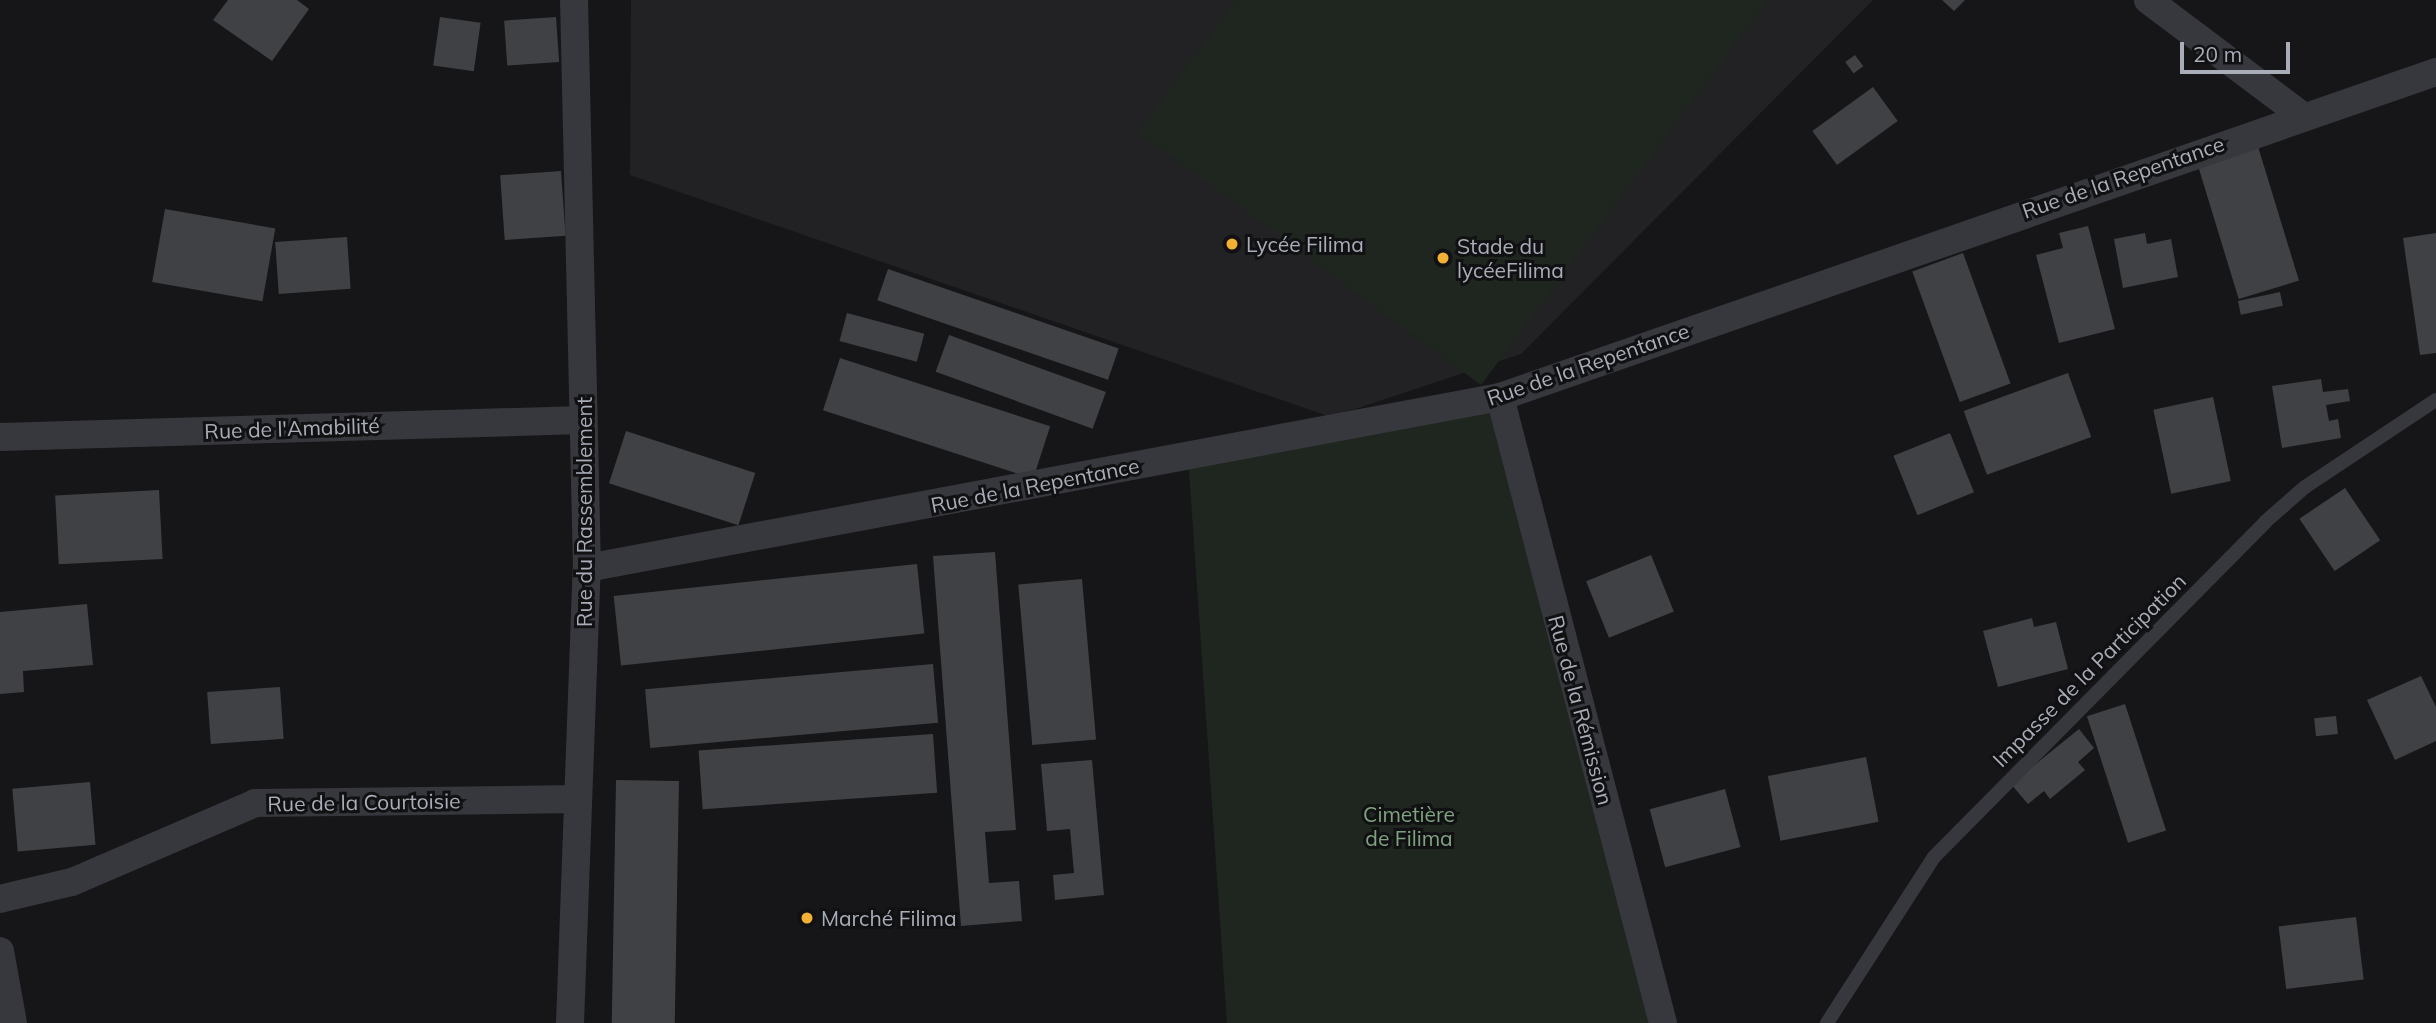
<!DOCTYPE html>
<html>
<head>
<meta charset="utf-8">
<style>
	body { margin:0 }
	#map { position:relative; width:2436px; height:1023px; overflow:hidden; background:#161618; font-family:Mulish,sans-serif }
	div>[style] { position:absolute }
	[style*='--x'] { left:calc(var(--x)*1px); top:calc(var(--y)*1px); width:calc(var(--w)*1px); rotate:calc(var(--a)*1deg) }
	.built>* { inset:0; background:#222225 }
	.green>* { inset:0; background:#1e261f }
	.building>* { inset:0; background:#404145; transform-origin:0 0 }
	.lane>* { height:14px; margin:-7px; padding:0 7px; transform-origin:7px; border-radius:7px; background:#37383d }
	.street>* { height:28px; margin:-14px; padding:0 14px; transform-origin:14px; border-radius:14px; background:#37383d }
	.dots>* { width:19px; height:19px; translate:-50% -50%; box-sizing:border-box; border:4px solid #111113; border-radius:50% }
	span { translate:-50% -50%; white-space:nowrap; text-align:center; line-height:1.15; -webkit-text-stroke:6px #111113; paint-order:stroke }
	.street-label { font-size:21px; color:#a8adb8 }
	.poi-label { font-size:21px; color:#a8adb8 }
	.left { translate:0 -50%; text-align:left }
	.park-label { font-size:21px; color:#7fa381 }
	.scale { position:absolute; left:2180px; top:42px; width:110px; height:32px; box-sizing:border-box; border:4px solid #a8adb8; border-top:0; padding-left:9px; font-size:21px; line-height:24px; white-space:nowrap; color:#a8adb8; -webkit-text-stroke:5px #111113; paint-order:stroke }
</style>
</head>
<body>
<div id="map">
	<div class="built">
		<i style="clip-path:polygon(631px 0,1873px 0,1521px 354px,1331px 417px,630px 175px)"></i>
	</div>
	<div class="green">
		<i style="clip-path:polygon(1236px 0,1768px 0,1481px 385px,1138px 132px)"></i>
		<i style="clip-path:polygon(1500px 397px,1663px 1023px,1227px 1023px,1188px 456px)"></i>
	</div>
	<div class="building">
		<i style="clip-path:polygon(228px 0,297px 0,309px 9px,272px 61px,213px 20px)"></i>
		<i style="clip-path:polygon(1942px 0,1965px 0,1954px 11px)"></i>
		<i style="left:440px;top:17px;width:41px;height:49px;rotate:8deg"></i>
		<i style="left:556px;top:17px;width:45px;height:52px;rotate:86deg"></i>
		<i style="left:1855px;top:55px;width:14px;height:12px;rotate:54deg"></i>
		<i style="left:1873px;top:87px;width:42px;height:75px;rotate:54deg"></i>
		<i style="left:2256px;top:140px;width:147px;height:63px;rotate:73deg"></i>
		<i style="left:561px;top:171px;width:65px;height:61px;rotate:86deg"></i>
		<i style="left:165px;top:209px;width:112px;height:74px;rotate:10deg"></i>
		<i style="clip-path:polygon(2088px 226px,2115px 329px,2059px 343px,2036px 255px,2063px 248px,2059px 233px)"></i>
		<i style="clip-path:polygon(2145px 233px,2147px 244px,2171px 239px,2178px 277px,2123px 288px,2114px 239px)"></i>
		<i style="clip-path:polygon(2436px 233px,2436px 353px,2420px 355px,2403px 238px)"></i>
		<i style="left:347px;top:237px;width:52px;height:72px;rotate:86deg"></i>
		<i style="left:1963px;top:253px;width:139px;height:54px;rotate:70deg"></i>
		<i style="left:888px;top:269px;width:244px;height:33px;rotate:19deg"></i>
		<i style="left:2280px;top:292px;width:14px;height:43px;rotate:78deg"></i>
		<i style="left:847px;top:313px;width:80px;height:29px;rotate:15deg"></i>
		<i style="left:949px;top:335px;width:167px;height:39px;rotate:20deg"></i>
		<i style="left:840px;top:358px;width:221px;height:55px;rotate:18deg"></i>
		<i style="left:2068px;top:373px;width:68px;height:111px;rotate:70deg"></i>
		<i style="clip-path:polygon(2321px 379px,2323px 392px,2348px 389px,2350px 401px,2326px 405px,2329px 421px,2338px 419px,2341px 438px,2282px 448px,2272px 386px)"></i>
		<i style="left:2213px;top:397px;width:86px;height:61px;rotate:78deg"></i>
		<i style="left:626px;top:431px;width:136px;height:55px;rotate:18deg"></i>
		<i style="left:1950px;top:433px;width:64px;height:61px;rotate:68deg"></i>
		<i style="left:2345px;top:488px;width:63px;height:55px;rotate:56deg"></i>
		<i style="left:159px;top:490px;width:69px;height:104px;rotate:87deg"></i>
		<i style="clip-path:polygon(995px 552px,1016px 830px,985px 832px,989px 883px,1019px 881px,1022px 921px,961px 926px,933px 556px)"></i>
		<i style="left:1651px;top:555px;width:61px;height:70px;rotate:68deg"></i>
		<i style="left:917px;top:564px;width:70px;height:305px;rotate:84deg"></i>
		<i style="left:1082px;top:579px;width:161px;height:64px;rotate:85deg"></i>
		<i style="clip-path:polygon(87px 604px,93px 665px,23px 671px,24px 692px,0 694px,0 612px)"></i>
		<i style="clip-path:polygon(2032px 618px,2034px 627px,2056px 622px,2068px 669px,1998px 687px,1983px 631px)"></i>
		<i style="left:933px;top:664px;width:59px;height:289px;rotate:85deg"></i>
		<i style="clip-path:polygon(2421px 676px,2436px 707px,2436px 741px,2395px 760px,2367px 700px)"></i>
		<i style="left:280px;top:687px;width:52px;height:73px;rotate:86deg"></i>
		<i style="left:2125px;top:704px;width:133px;height:40px;rotate:72deg"></i>
		<i style="left:2336px;top:716px;width:18px;height:22px;rotate:84deg"></i>
		<i style="clip-path:polygon(2079px 729px,2094px 748px,2078px 762px,2085px 770px,2050px 799px,2044px 791px,2028px 804px,2011px 784px)"></i>
		<i style="left:933px;top:734px;width:59px;height:235px;rotate:86deg"></i>
		<i style="left:1866px;top:757px;width:66px;height:100px;rotate:79deg"></i>
		<i style="clip-path:polygon(1092px 760px,1104px 895px,1055px 900px,1053px 875px,1074px 873px,1070px 829px,1047px 831px,1041px 764px)"></i>
		<i style="left:616px;top:780px;width:63px;height:243px;rotate:1deg"></i>
		<i style="left:90px;top:782px;width:63px;height:78px;rotate:85deg"></i>
		<i style="left:1725px;top:789px;width:60px;height:78px;rotate:75deg"></i>
		<i style="left:2356px;top:917px;width:63px;height:78px;rotate:83deg"></i>
	</div>
	<div class="lane">
		<i style="--x:1827;--y:1023;--w:197;--a:-57.2"></i>
		<i style="--x:1934;--y:857;--w:471;--a:-45.3"></i>
		<i style="--x:2265;--y:522;--w:53;--a:-41.2"></i>
		<i style="--x:2305;--y:487;--w:157;--a:-33.6"></i>
	</div>
	<div class="street">
		<i style="--x:2148;--y:0;--w:191;--a:36.9"></i>
		<i style="--x:1500;--y:397;--w:647;--a:75.41"></i>
		<i style="--x:0;--y:437;--w:583;--a:-1.67"></i>
		<i style="--x:587;--y:568;--w:929;--a:-10.61"></i>
		<i style="--x:1500;--y:397;--w:991;--a:-19.15"></i>
		<i style="--x:0;--y:899;--w:74;--a:-13.3"></i>
		<i style="--x:72;--y:882;--w:199;--a:-23.3"></i>
		<i style="--x:255;--y:803;--w:323;--a:-0.7"></i>
		<i style="--x:0;--y:951;--w:73;--a:79.8"></i>
		<i style="--x:570;--y:1023;--w:455;--a:-87.9"></i>
		<i style="--x:587;--y:568;--w:568;--a:-91.31"></i>
	</div>
	<div class="dots">
		<i style="left:1232px;top:244px;background:#f2b134"></i>
		<i style="left:1443px;top:258px;background:#f2b134"></i>
		<i style="left:807px;top:918px;background:#f2b134"></i>
	</div>
	<div class="street-label">
		<span style="left:2123px;top:177px;rotate:-19deg">Rue de la Repentance</span>
		<span style="left:1588px;top:364px;rotate:-19deg">Rue de la Repentance</span>
		<span style="left:292px;top:428px;rotate:-2deg">Rue de l'Amabilité</span>
		<span style="left:1035px;top:485px;rotate:-11deg">Rue de la Repentance</span>
		<span style="left:584px;top:512px;rotate:-90deg">Rue du Rassemblement</span>
		<span style="left:2089px;top:670px;rotate:-45deg">Impasse de la Participation</span>
		<span style="left:1581px;top:710px;rotate:75deg">Rue de la Rémission</span>
		<span style="left:364px;top:802px;rotate:-1deg">Rue de la Courtoisie</span>
	</div>
	<div class="poi-label">
		<span class="left" style="left:1246px;top:244px">Lycée Filima</span>
		<span class="left" style="left:1457px;top:258px">Stade du<br>lycéeFilima</span>
		<span class="left" style="left:821px;top:918px">Marché Filima</span>
	</div>
	<div class="park-label">
		<span style="left:1409px;top:826px">Cimetière<br>de Filima</span>
	</div>
	<div class="scale">20 m</div>
</div>
</body>
</html>
